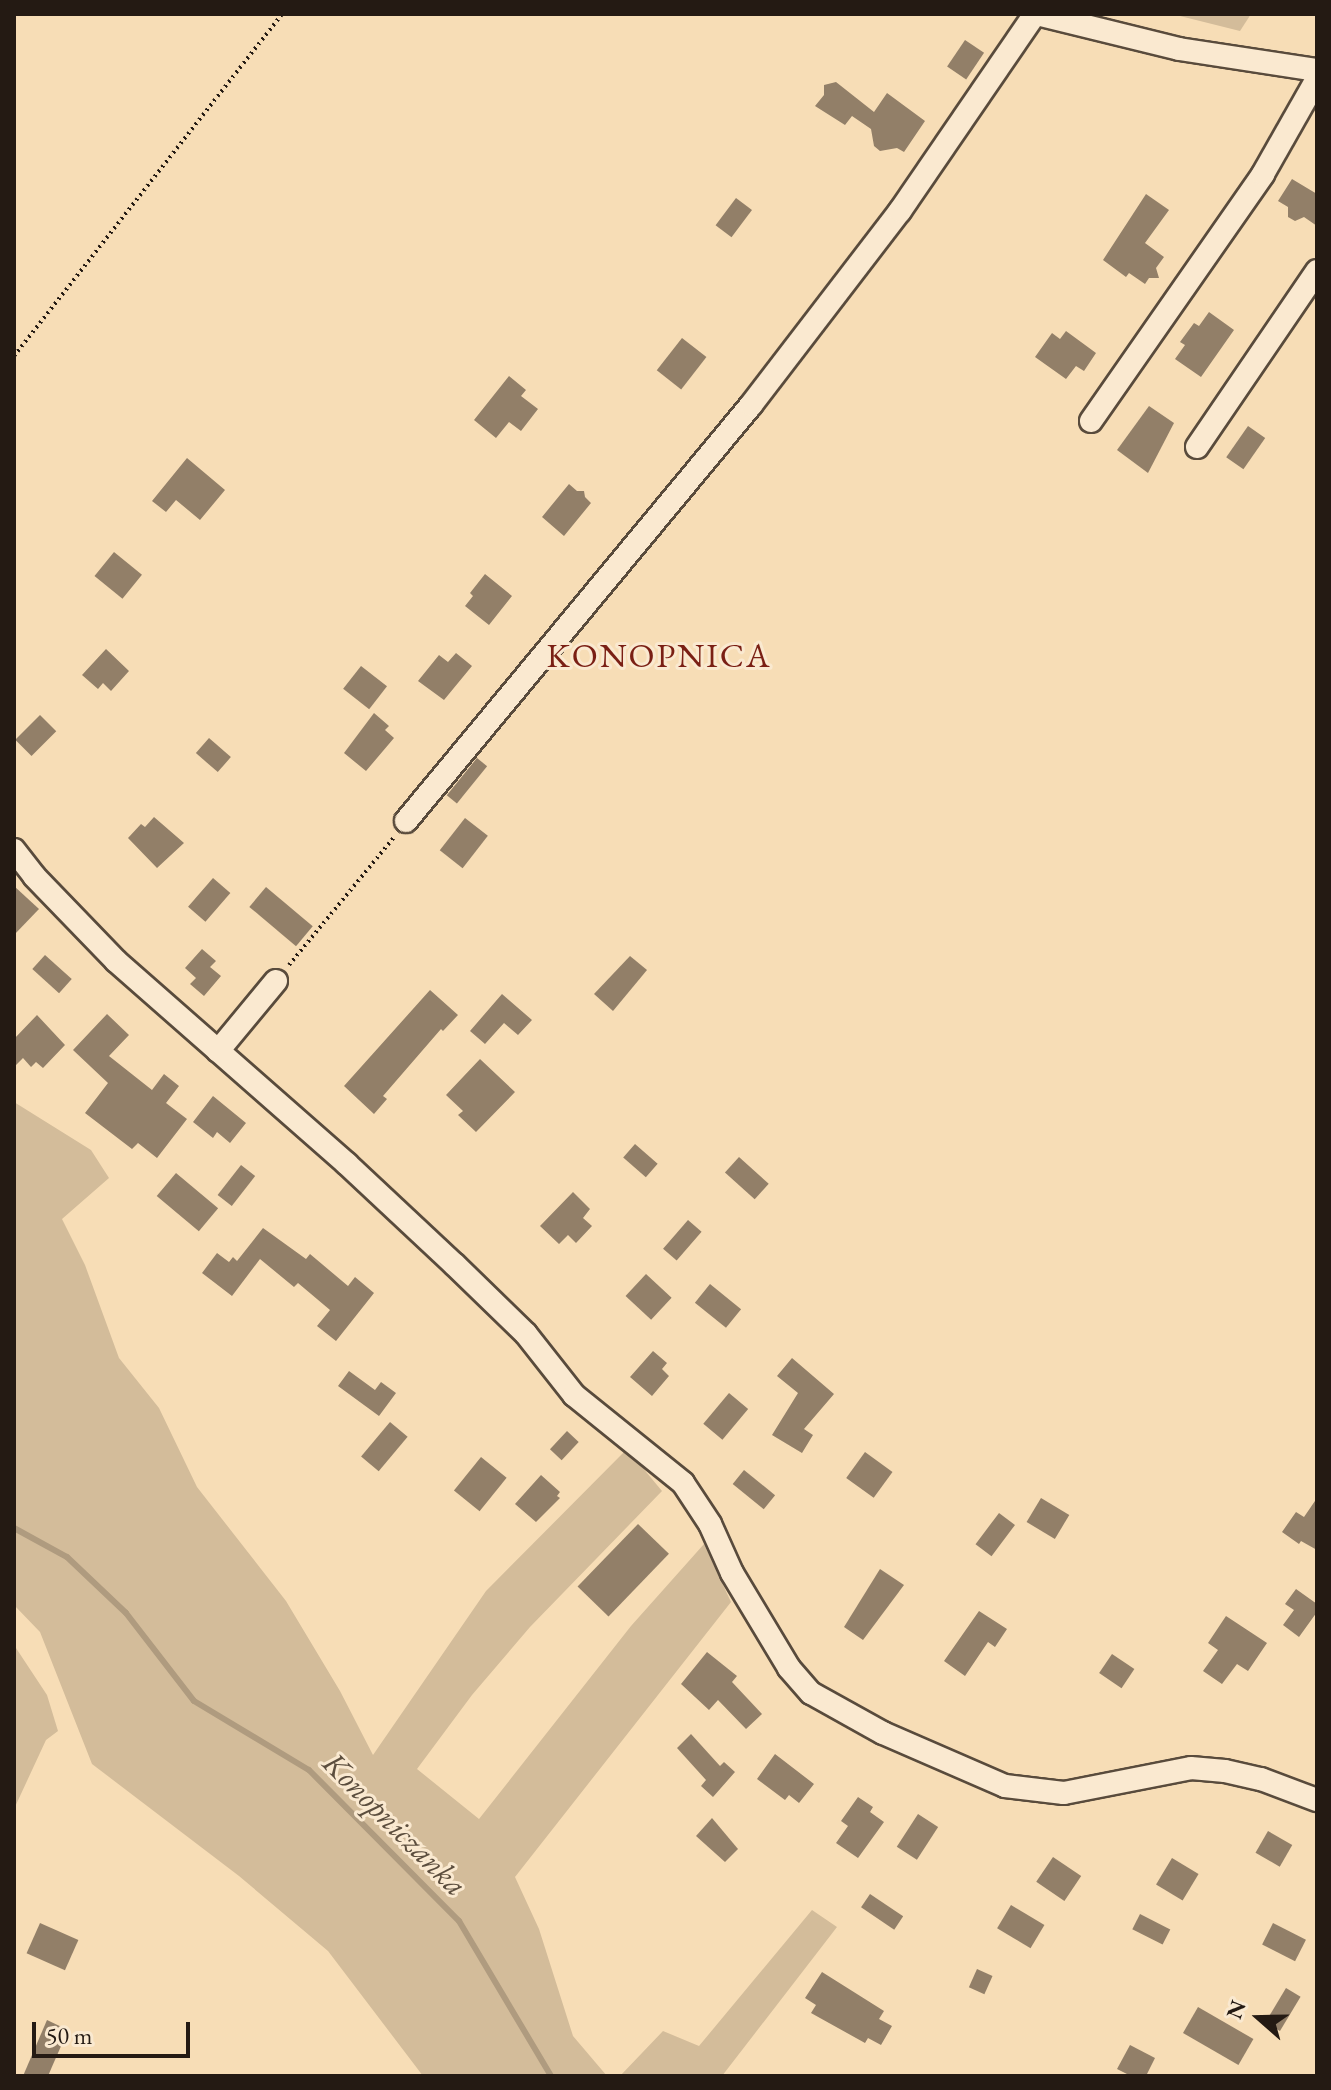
<!DOCTYPE html>
<html>
<head>
<meta charset="utf-8">
<style>
	body { margin:0 }
	#map { position:relative; width:1331px; height:2090px; overflow:hidden; background:#f7ddb6; font-family:"EB Garamond",serif }
	div>[style] { position:absolute }
	[style*='--x'] { left:calc(var(--x)*1px); top:calc(var(--y)*1px); width:calc(var(--w)*1px); rotate:calc(var(--a)*1deg) }
	.green>* { inset:0; background:#d3bc9a }
	.stream>* { height:6px; margin:-3px; padding:0 3px; transform-origin:3px; border-radius:3px; background:#af9b7f }
	.building>* { inset:0; background:#927f68; transform-origin:0 0 }
	.path>* { height:4px; margin-top:-2px; transform-origin:0; background:repeating-linear-gradient(90deg,#241a13 0 2px,transparent 0 6px) }
	.roads { filter:drop-shadow(2px 0 #594b3c) drop-shadow(-2px 0 #594b3c) drop-shadow(0 2px #594b3c) drop-shadow(0 -2px #594b3c) }
	.minor>* { height:22px; margin:-11px; padding:0 11px; transform-origin:11px; border-radius:11px; background:#fae9d0 }
	span { translate:-50% -50%; white-space:nowrap; text-align:center; line-height:1.15; -webkit-text-stroke:6px #fae9d0; paint-order:stroke }
	.water-label { font-size:32px; color:#5c4e3e; font-style:italic }
	.quarter-label { font-size:34px; color:#7a1f14; letter-spacing:2px }
	.frame { position:absolute; inset:0; border:16px solid #241a13; pointer-events:none }
	.north { position:absolute; left:1219px; top:1978px; width:80px; height:80px; -webkit-text-stroke:6px #fae9d0; paint-order:stroke; rotate:290deg; font-size:22px; font-weight:700; line-height:32px; text-align:center; color:#241a13 }
	.north::after { content:''; display:block; margin:auto; width:28px; height:36px; background:#241a13; clip-path:polygon(50% 0,100% 100%,50% 72%,0 100%) }
	.scale { position:absolute; left:32px; top:2022px; width:158px; height:36px; box-sizing:border-box; border:4px solid #241a13; border-top:0; padding-left:10px; font-size:24px; line-height:28px; white-space:nowrap; color:#241a13; -webkit-text-stroke:6px #fae9d0; paint-order:stroke }
</style>
</head>
<body>
<div id="map">
	<div class="green">
		<i style="clip-path:polygon(1172px 14px,1251px 14px,1240px 31px)"></i>
		<i style="clip-path:polygon(14px 1102px,91px 1150px,109px 1178px,62px 1219px,85px 1265px,119px 1358px,159px 1408px,197px 1487px,286px 1601px,340px 1691px,373px 1755px,486px 1591px,627px 1449px,662px 1491px,530px 1627px,472px 1695px,417px 1769px,479px 1819px,631px 1626px,704px 1544px,731px 1602px,515px 1877px,539px 1929px,573px 2036px,607px 2076px,423px 2076px,328px 1951px,239px 1876px,92px 1764px,40px 1632px,14px 1605px)"></i>
		<i style="clip-path:polygon(14px 1645px,47px 1695px,58px 1731px,46px 1740px,14px 1809px)"></i>
		<i style="clip-path:polygon(812px 1910px,837px 1927px,722px 2076px,620px 2076px,663px 2031px,699px 2046px)"></i>
	</div>
	<div class="stream">
		<i style="--x:14;--y:1528;--w:60;--a:28.7"></i>
		<i style="--x:67;--y:1557;--w:81;--a:43.5"></i>
		<i style="--x:126;--y:1613;--w:111;--a:52.3"></i>
		<i style="--x:194;--y:1701;--w:134;--a:31"></i>
		<i style="--x:309;--y:1770;--w:213;--a:45.2"></i>
		<i style="--x:459;--y:1921;--w:180;--a:59.3"></i>
	</div>
	<div class="building">
		<i style="left:965px;top:40px;width:23px;height:32px;rotate:34deg"></i>
		<i style="clip-path:polygon(836px 82px,874px 112px,887px 93px,925px 121px,904px 152px,897px 148px,880px 151px,874px 146px,871px 129px,852px 116px,845px 125px,815px 106px,824px 95px,824px 85px)"></i>
		<i style="clip-path:polygon(1292px 179px,1317px 194px,1317px 226px,1304px 217px,1295px 221px,1288px 217px,1288px 207px,1278px 201px)"></i>
		<i style="clip-path:polygon(1146px 194px,1169px 210px,1145px 243px,1164px 257px,1156px 268px,1159px 278px,1149px 278px,1145px 284px,1129px 273px,1126px 277px,1103px 260px)"></i>
		<i style="left:736px;top:198px;width:20px;height:34px;rotate:37deg"></i>
		<i style="clip-path:polygon(1209px 312px,1234px 330px,1201px 377px,1175px 359px,1185px 345px,1180px 342px,1194px 323px,1199px 326px)"></i>
		<i style="clip-path:polygon(1066px 331px,1096px 353px,1084px 371px,1076px 366px,1066px 379px,1035px 357px,1052px 333px,1060px 339px)"></i>
		<i style="left:682px;top:338px;width:31px;height:41px;rotate:38deg"></i>
		<i style="clip-path:polygon(509px 376px,526px 390px,521px 396px,538px 409px,521px 431px,509px 422px,496px 438px,474px 420px)"></i>
		<i style="clip-path:polygon(1149px 406px,1174px 423px,1148px 473px,1117px 450px)"></i>
		<i style="left:1248px;top:426px;width:21px;height:38px;rotate:35deg"></i>
		<i style="clip-path:polygon(187px 458px,225px 490px,200px 520px,176px 500px,166px 512px,152px 501px)"></i>
		<i style="clip-path:polygon(569px 484px,577px 491px,584px 491px,585px 497px,591px 503px,564px 536px,542px 517px)"></i>
		<i style="left:114px;top:552px;width:36px;height:31px;rotate:39deg"></i>
		<i style="clip-path:polygon(485px 574px,512px 596px,489px 625px,465px 606px,473px 596px,470px 593px)"></i>
		<i style="clip-path:polygon(106px 649px,129px 671px,111px 691px,103px 683px,98px 689px,82px 675px)"></i>
		<i style="clip-path:polygon(456px 653px,472px 666px,444px 700px,418px 681px,439px 655px,448px 662px)"></i>
		<i style="left:361px;top:666px;width:33px;height:29px;rotate:38deg"></i>
		<i style="clip-path:polygon(374px 713px,389px 726px,385px 730px,394px 738px,366px 771px,344px 753px)"></i>
		<i style="left:40px;top:715px;width:23px;height:35px;rotate:45deg"></i>
		<i style="left:209px;top:738px;width:29px;height:20px;rotate:41deg"></i>
		<i style="left:477px;top:758px;width:13px;height:48px;rotate:39deg"></i>
		<i style="clip-path:polygon(154px 817px,184px 843px,157px 868px,128px 838px,141px 824px,145px 827px)"></i>
		<i style="left:465px;top:818px;width:29px;height:41px;rotate:38deg"></i>
		<i style="left:213px;top:878px;width:23px;height:38px;rotate:41deg"></i>
		<i style="clip-path:polygon(14px 886px,39px 909px,14px 935px)"></i>
		<i style="left:266px;top:887px;width:61px;height:26px;rotate:40deg"></i>
		<i style="clip-path:polygon(202px 949px,216px 961px,210px 967px,221px 976px,204px 996px,190px 984px,196px 978px,185px 968px)"></i>
		<i style="left:45px;top:955px;width:36px;height:19px;rotate:42deg"></i>
		<i style="clip-path:polygon(630px 956px,647px 970px,613px 1011px,594px 994px)"></i>
		<i style="clip-path:polygon(430px 990px,458px 1015px,443px 1031px,441px 1029px,383px 1096px,387px 1099px,374px 1114px,344px 1086px)"></i>
		<i style="clip-path:polygon(502px 994px,532px 1020px,518px 1035px,504px 1023px,485px 1044px,470px 1031px)"></i>
		<i style="clip-path:polygon(107px 1014px,129px 1035px,109px 1056px,152px 1090px,164px 1074px,179px 1086px,166px 1103px,187px 1119px,157px 1158px,138px 1143px,132px 1149px,85px 1113px,108px 1083px,73px 1050px)"></i>
		<i style="clip-path:polygon(37px 1015px,65px 1045px,43px 1068px,36px 1062px,31px 1067px,23px 1058px,14px 1067px,14px 1039px)"></i>
		<i style="clip-path:polygon(480px 1059px,515px 1092px,476px 1132px,458px 1115px,463px 1111px,446px 1095px)"></i>
		<i style="clip-path:polygon(213px 1096px,246px 1123px,230px 1143px,217px 1132px,213px 1138px,193px 1122px)"></i>
		<i style="left:635px;top:1144px;width:30px;height:18px;rotate:41deg"></i>
		<i style="left:739px;top:1157px;width:40px;height:21px;rotate:42deg"></i>
		<i style="left:241px;top:1165px;width:18px;height:38px;rotate:38deg"></i>
		<i style="left:176px;top:1173px;width:55px;height:30px;rotate:40deg"></i>
		<i style="clip-path:polygon(573px 1192px,590px 1209px,583px 1218px,592px 1226px,576px 1243px,568px 1235px,559px 1244px,540px 1226px)"></i>
		<i style="left:688px;top:1220px;width:18px;height:38px;rotate:41deg"></i>
		<i style="clip-path:polygon(263px 1228px,306px 1259px,310px 1254px,348px 1286px,355px 1277px,374px 1293px,336px 1341px,317px 1326px,330px 1310px,298px 1283px,294px 1287px,260px 1259px,232px 1296px,202px 1273px,217px 1253px,229px 1262px,233px 1257px,237px 1261px)"></i>
		<i style="left:646px;top:1274px;width:35px;height:30px;rotate:43deg"></i>
		<i style="left:710px;top:1284px;width:40px;height:24px;rotate:39deg"></i>
		<i style="clip-path:polygon(653px 1351px,667px 1363px,662px 1369px,669px 1376px,652px 1396px,630px 1377px)"></i>
		<i style="clip-path:polygon(792px 1358px,834px 1394px,804px 1429px,813px 1435px,802px 1453px,772px 1435px,798px 1393px,777px 1376px)"></i>
		<i style="clip-path:polygon(349px 1371px,375px 1390px,381px 1382px,396px 1393px,379px 1416px,338px 1386px)"></i>
		<i style="left:729px;top:1393px;width:25px;height:40px;rotate:40deg"></i>
		<i style="left:390px;top:1422px;width:23px;height:45px;rotate:40deg"></i>
		<i style="left:567px;top:1431px;width:16px;height:25px;rotate:43deg"></i>
		<i style="left:865px;top:1452px;width:34px;height:32px;rotate:36deg"></i>
		<i style="left:481px;top:1457px;width:33px;height:43px;rotate:39deg"></i>
		<i style="left:744px;top:1470px;width:40px;height:18px;rotate:39deg"></i>
		<i style="clip-path:polygon(541px 1475px,560px 1492px,557px 1496px,560px 1498px,536px 1522px,515px 1504px)"></i>
		<i style="left:1041px;top:1498px;width:33px;height:28px;rotate:31deg"></i>
		<i style="clip-path:polygon(1317px 1498px,1317px 1550px,1301px 1541px,1299px 1544px,1282px 1532px,1296px 1512px,1304px 1517px)"></i>
		<i style="left:999px;top:1513px;width:20px;height:39px;rotate:37deg"></i>
		<i style="left:638px;top:1524px;width:43px;height:87px;rotate:44deg"></i>
		<i style="clip-path:polygon(880px 1569px,904px 1585px,863px 1640px,844px 1627px)"></i>
		<i style="clip-path:polygon(1296px 1589px,1317px 1604px,1317px 1612px,1299px 1637px,1283px 1625px,1294px 1610px,1285px 1604px)"></i>
		<i style="clip-path:polygon(979px 1611px,1007px 1629px,995px 1647px,988px 1642px,965px 1676px,944px 1661px)"></i>
		<i style="clip-path:polygon(1226px 1616px,1267px 1643px,1248px 1671px,1237px 1664px,1222px 1684px,1203px 1671px,1218px 1650px,1208px 1643px)"></i>
		<i style="clip-path:polygon(707px 1652px,737px 1676px,732px 1682px,762px 1714px,746px 1729px,718px 1700px,709px 1710px,681px 1684px)"></i>
		<i style="left:1112px;top:1654px;width:27px;height:23px;rotate:34deg"></i>
		<i style="clip-path:polygon(691px 1734px,720px 1766px,724px 1762px,735px 1772px,713px 1797px,701px 1786px,706px 1780px,677px 1748px)"></i>
		<i style="clip-path:polygon(775px 1754px,814px 1784px,799px 1803px,789px 1795px,785px 1800px,757px 1779px)"></i>
		<i style="clip-path:polygon(858px 1797px,873px 1807px,870px 1812px,884px 1822px,858px 1858px,836px 1843px,848px 1826px,841px 1821px)"></i>
		<i style="left:918px;top:1814px;width:24px;height:39px;rotate:33deg"></i>
		<i style="clip-path:polygon(712px 1818px,738px 1849px,725px 1862px,696px 1836px)"></i>
		<i style="left:1268px;top:1831px;width:28px;height:25px;rotate:30deg"></i>
		<i style="left:1053px;top:1857px;width:34px;height:30px;rotate:34deg"></i>
		<i style="left:1172px;top:1858px;width:31px;height:31px;rotate:31deg"></i>
		<i style="left:870px;top:1894px;width:40px;height:16px;rotate:34deg"></i>
		<i style="left:1011px;top:1905px;width:39px;height:27px;rotate:31deg"></i>
		<i style="left:1140px;top:1914px;width:34px;height:17px;rotate:27deg"></i>
		<i style="left:40px;top:1923px;width:42px;height:33px;rotate:24deg"></i>
		<i style="left:1273px;top:1923px;width:37px;height:24px;rotate:27deg"></i>
		<i style="left:977px;top:1969px;width:17px;height:20px;rotate:24deg"></i>
		<i style="clip-path:polygon(822px 1972px,884px 2011px,879px 2019px,892px 2026px,881px 2045px,868px 2038px,865px 2043px,811px 2013px,816px 2005px,805px 1998px)"></i>
		<i style="left:1286px;top:1988px;width:17px;height:40px;rotate:31deg"></i>
		<i style="left:1198px;top:2007px;width:64px;height:30px;rotate:30deg"></i>
		<i style="clip-path:polygon(47px 2020px,68px 2030px,48px 2076px,23px 2076px)"></i>
		<i style="clip-path:polygon(1130px 2045px,1155px 2058px,1146px 2076px,1131px 2076px,1117px 2069px)"></i>
	</div>
	<div class="path">
		<i style="--x:14;--y:356;--w:434;--a:-51.9"></i>
		<i style="--x:289;--y:965;--w:167;--a:-50.6"></i>
	</div>
	<div class="roads">
		<div class="minor">
			<i style="--x:1037;--y:14;--w:146;--a:13.8"></i>
			<i style="--x:1179;--y:49;--w:140;--a:8.7"></i>
			<i style="--x:1091;--y:421;--w:301;--a:-55.1"></i>
			<i style="--x:1263;--y:174;--w:109;--a:-60.4"></i>
			<i style="--x:1197;--y:447;--w:213;--a:-55.7"></i>
			<i style="--x:406;--y:821;--w:540;--a:-50.33"></i>
			<i style="--x:751;--y:405;--w:245;--a:-52.5"></i>
			<i style="--x:900;--y:211;--w:239;--a:-55.6"></i>
			<i style="--x:14;--y:850;--w:33;--a:52"></i>
			<i style="--x:34;--y:876;--w:118;--a:46"></i>
			<i style="--x:116;--y:961;--w:308;--a:41.3"></i>
			<i style="--x:347;--y:1164;--w:146;--a:43.1"></i>
			<i style="--x:454;--y:1264;--w:100;--a:44.2"></i>
			<i style="--x:526;--y:1334;--w:78;--a:51.8"></i>
			<i style="--x:574;--y:1395;--w:140;--a:38.9"></i>
			<i style="--x:683;--y:1483;--w:49;--a:56.6"></i>
			<i style="--x:710;--y:1524;--w:54;--a:65.8"></i>
			<i style="--x:732;--y:1573;--w:111;--a:59"></i>
			<i style="--x:789;--y:1668;--w:33;--a:49"></i>
			<i style="--x:811;--y:1693;--w:82;--a:29.1"></i>
			<i style="--x:883;--y:1733;--w:133;--a:23.5"></i>
			<i style="--x:1005;--y:1786;--w:59;--a:6.8"></i>
			<i style="--x:1064;--y:1793;--w:129;--a:-11.1"></i>
			<i style="--x:1191;--y:1768;--w:34;--a:5"></i>
			<i style="--x:1225;--y:1771;--w:37;--a:13"></i>
			<i style="--x:1261;--y:1779;--w:60;--a:20.6"></i>
			<i style="--x:218;--y:1051;--w:91;--a:-50.4"></i>
		</div>
	</div>
	<div class="water-label">
		<span style="left:395px;top:1824px;rotate:45deg">Konopniczanka</span>
	</div>
	<div class="quarter-label">
		<span style="left:659px;top:656px">KONOPNICA</span>
	</div>
	<div class="frame"></div>
	<div class="north">N</div>
	<div class="scale">50 m</div>
</div>
</body>
</html>
